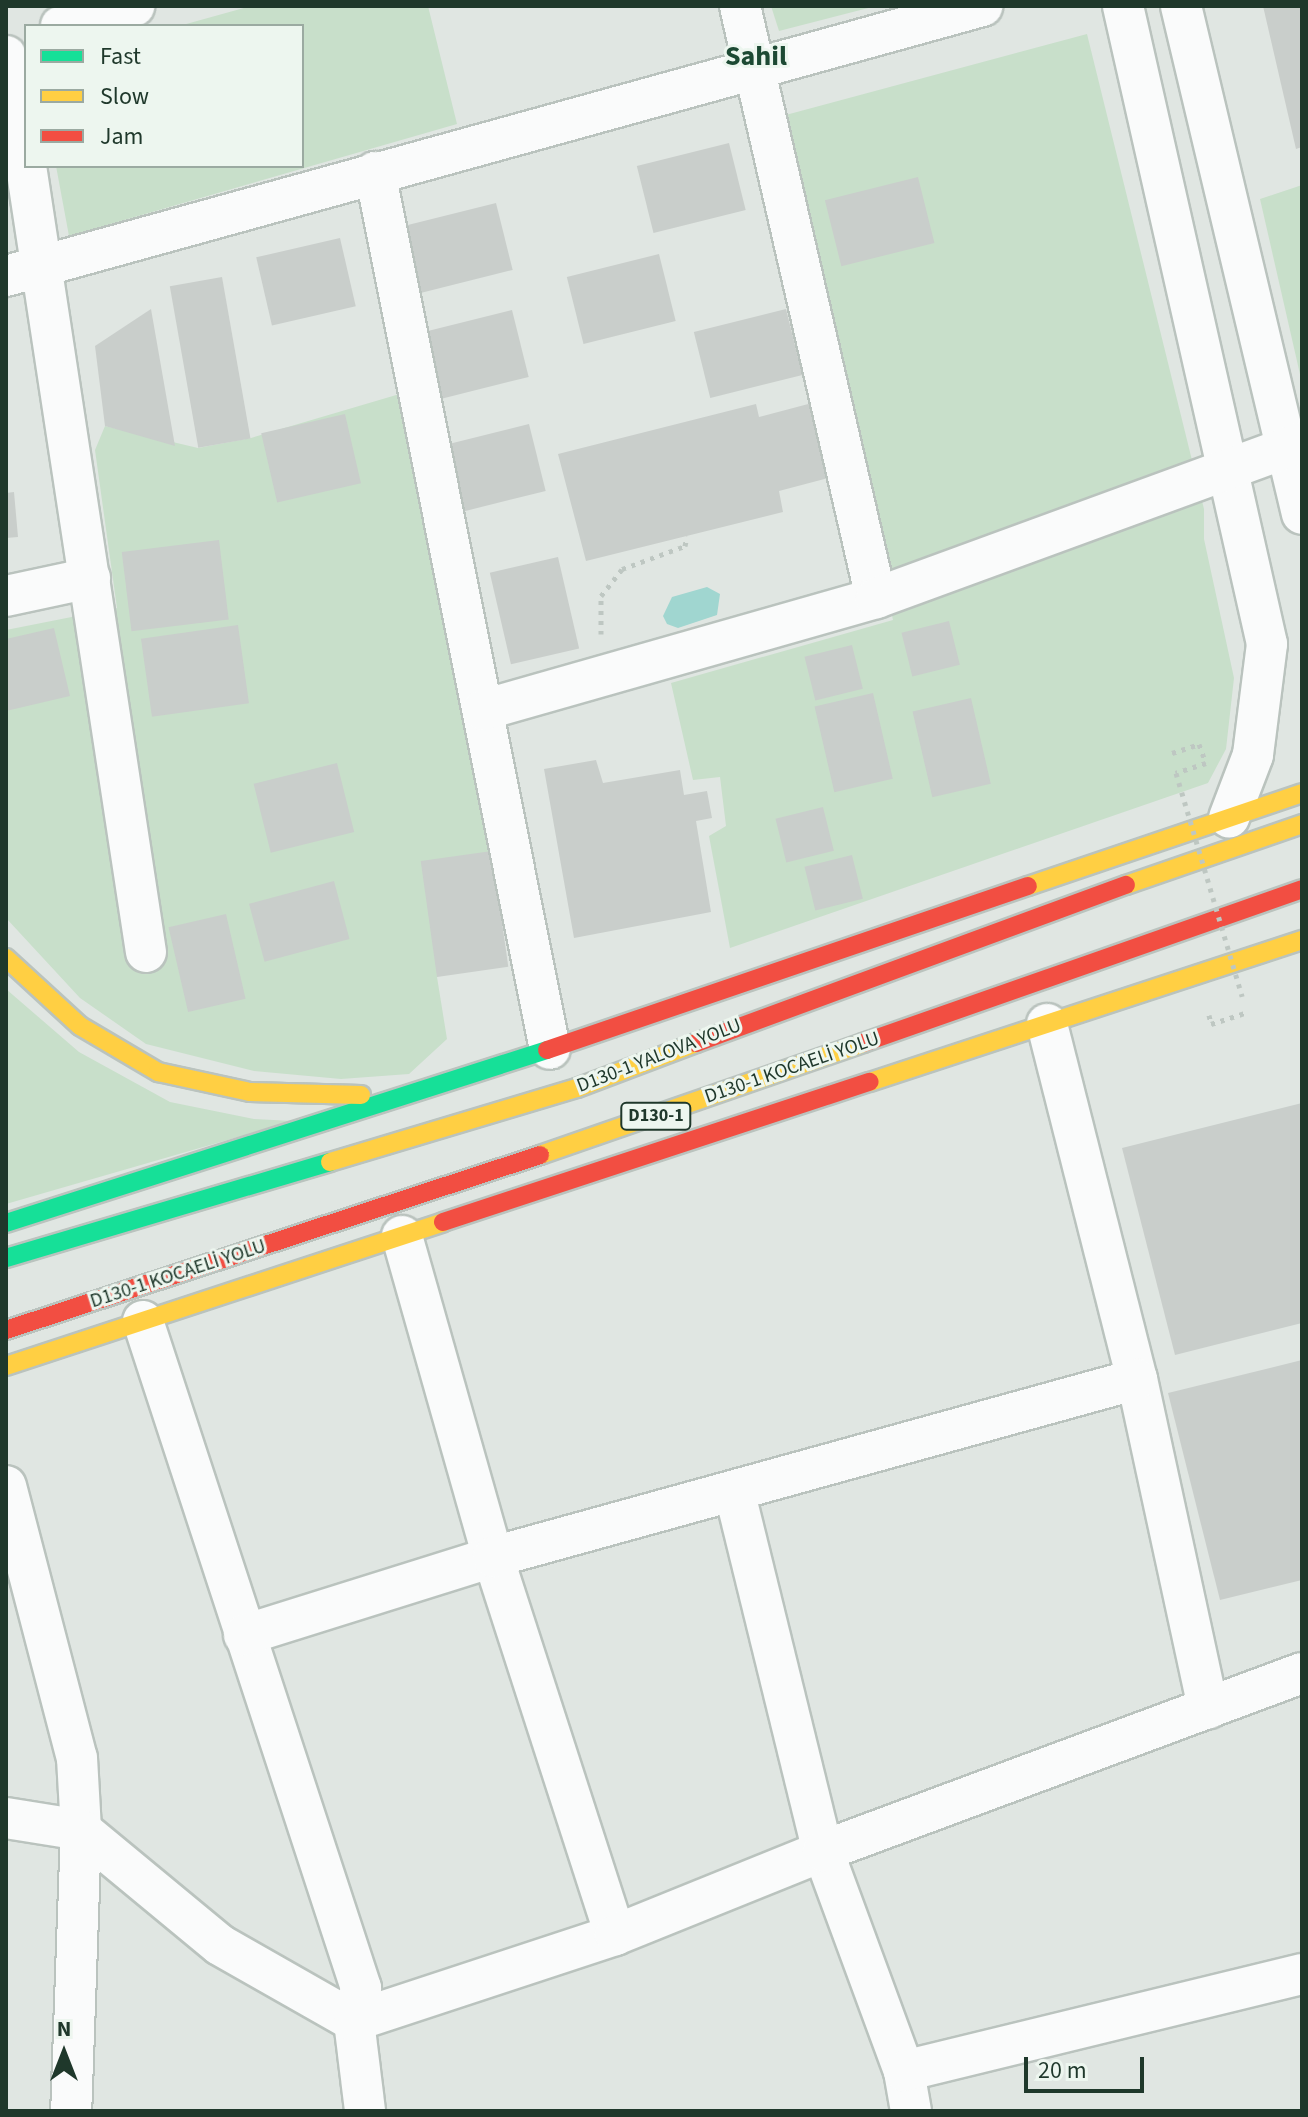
<!DOCTYPE html>
<html>
<head>
<meta charset="utf-8">
<style>
	body { margin:0 }
	#map { position:relative; width:1308px; height:2117px; overflow:hidden; background:#e0e6e2; font-family:"Source Sans 3",sans-serif }
	div>[style] { position:absolute }
	[style*='--x'] { left:calc(var(--x)*1px); top:calc(var(--y)*1px); width:calc(var(--w)*1px); rotate:calc(var(--a)*1deg) }
	.green>* { inset:0; background:#c8dfca }
	.water>* { inset:0; background:#a0d6d0 }
	.building>* { inset:0; background:#c9cecb; transform-origin:0 0 }
	.path>* { height:5px; margin-top:-2.5px; transform-origin:0; background:repeating-linear-gradient(90deg,#bec7c2 0 4px,transparent 0 10px) }
	.roads { filter:drop-shadow(2px 0 #bac3be) drop-shadow(-2px 0 #bac3be) drop-shadow(0 2px #bac3be) drop-shadow(0 -2px #bac3be) }
	.street>* { height:40px; margin:-20px; padding:0 20px; transform-origin:20px; border-radius:20px; background:#fafbfb }
	.fast>* { height:18px; margin:-9px; padding:0 9px; transform-origin:9px; border-radius:9px; background:#16e098 }
	.slow>* { height:18px; margin:-9px; padding:0 9px; transform-origin:9px; border-radius:9px; background:#ffcf43 }
	.jam>* { height:18px; margin:-9px; padding:0 9px; transform-origin:9px; border-radius:9px; background:#f24e42 }
	.path-bridge>* { height:5px; margin-top:-2.5px; transform-origin:0; background:repeating-linear-gradient(90deg,#bec7c2 0 4px,transparent 0 10px) }
	span { translate:-50% -50%; white-space:nowrap; text-align:center; line-height:1.15; -webkit-text-stroke:6px #edf6ef; paint-order:stroke }
	.shield-label span { padding:2px 6px; background:#edf6ef; border:2px solid; border-radius:6px; -webkit-text-stroke-width:0 }
	.shield-label { font-size:18px; color:#1f382b; font-weight:700 }
	.street-label { font-size:20px; color:#1f382b }
	.district-label { font-size:28px; color:#1c4933; font-weight:700 }
	.frame { position:absolute; inset:0; border:8px solid #1f382b; pointer-events:none }
	.legend { position:absolute; left:24px; top:24px; width:280px; height:144px; box-sizing:border-box; background:#edf6ef; border:2px solid #9baaa1; margin:0; padding:10px 14px; list-style:none; font-size:24px; color:#1f382b }
	.legend li { display:flex; align-items:center; gap:16px; height:40px }
	.legend b { width:40px; border:2px solid #9baaa1 }
	.north { position:absolute; left:24px; top:2013px; width:80px; height:80px; -webkit-text-stroke:6px #edf6ef; paint-order:stroke; rotate:0deg; font-size:22px; font-weight:700; line-height:32px; text-align:center; color:#1f382b }
	.north::after { content:''; display:block; margin:auto; width:28px; height:36px; background:#1f382b; clip-path:polygon(50% 0,100% 100%,50% 72%,0 100%) }
	.scale { position:absolute; left:1024px; top:2057px; width:120px; height:36px; box-sizing:border-box; border:4px solid #1f382b; border-top:0; padding-left:10px; font-size:24px; line-height:28px; white-space:nowrap; color:#1f382b; -webkit-text-stroke:6px #edf6ef; paint-order:stroke }
</style>
</head>
<body>
<div id="map">
	<div class="green">
		<i style="clip-path:polygon(251px 6px,428px 6px,457px 124px,69px 236px,56px 166px,302px 166px,302px 26px,179px 26px)"></i>
		<i style="clip-path:polygon(771px 6px,876px 6px,779px 31px)"></i>
		<i style="clip-path:polygon(1087px 34px,1204px 509px,1204px 539px,1234px 678px,1226px 749px,1208px 783px,730px 948px,709px 836px,726px 826px,720px 777px,693px 780px,671px 683px,893px 620px,782px 116px)"></i>
		<i style="clip-path:polygon(1302px 185px,1302px 383px,1260px 199px)"></i>
		<i style="clip-path:polygon(403px 393px,492px 851px,437px 977px,447px 1039px,409px 1074px,341px 1079px,254px 1071px,146px 1044px,80px 998px,6px 918px,6px 630px,117px 608px,95px 450px,105px 426px,198px 448px,251px 438px)"></i>
		<i style="clip-path:polygon(6px 989px,79px 1052px,170px 1102px,254px 1119px,293px 1121px,6px 1204px)"></i>
	</div>
	<div class="water">
		<i style="clip-path:polygon(707px 587px,720px 594px,717px 615px,678px 628px,667px 624px,663px 616px,672px 597px)"></i>
	</div>
	<div class="building">
		<i style="clip-path:polygon(1263px 6px,1302px 6px,1302px 147px,1296px 149px)"></i>
		<i style="left:729px;top:143px;width:69px;height:95px;rotate:76deg"></i>
		<i style="left:918px;top:177px;width:68px;height:96px;rotate:76deg"></i>
		<i style="left:496px;top:203px;width:69px;height:95px;rotate:76deg"></i>
		<i style="left:340px;top:238px;width:70px;height:86px;rotate:77deg"></i>
		<i style="left:659px;top:254px;width:69px;height:95px;rotate:76deg"></i>
		<i style="left:222px;top:277px;width:164px;height:53px;rotate:80deg"></i>
		<i style="clip-path:polygon(151px 309px,175px 446px,105px 426px,95px 346px)"></i>
		<i style="left:786px;top:309px;width:68px;height:95px;rotate:76deg"></i>
		<i style="left:512px;top:310px;width:69px;height:96px;rotate:76deg"></i>
		<i style="clip-path:polygon(812px 403px,832px 477px,779px 491px,783px 512px,586px 561px,558px 454px,756px 404px,759px 417px)"></i>
		<i style="left:345px;top:414px;width:71px;height:86px;rotate:77deg"></i>
		<i style="left:529px;top:424px;width:69px;height:95px;rotate:76deg"></i>
		<i style="clip-path:polygon(14px 492px,18px 537px,6px 538px,6px 493px)"></i>
		<i style="left:219px;top:540px;width:80px;height:98px;rotate:83deg"></i>
		<i style="left:558px;top:557px;width:94px;height:70px;rotate:77deg"></i>
		<i style="left:949px;top:621px;width:45px;height:49px;rotate:76deg"></i>
		<i style="left:238px;top:625px;width:79px;height:98px;rotate:82deg"></i>
		<i style="clip-path:polygon(54px 628px,70px 696px,6px 711px,6px 639px)"></i>
		<i style="left:852px;top:645px;width:45px;height:49px;rotate:76deg"></i>
		<i style="left:873px;top:693px;width:88px;height:60px;rotate:77deg"></i>
		<i style="left:971px;top:698px;width:88px;height:60px;rotate:77deg"></i>
		<i style="clip-path:polygon(596px 760px,603px 783px,680px 770px,684px 795px,707px 791px,712px 818px,696px 821px,711px 912px,574px 938px,544px 769px)"></i>
		<i style="left:337px;top:763px;width:71px;height:86px;rotate:76deg"></i>
		<i style="left:823px;top:807px;width:45px;height:49px;rotate:76deg"></i>
		<i style="left:492px;top:851px;width:117px;height:72px;rotate:82deg"></i>
		<i style="left:852px;top:855px;width:45px;height:49px;rotate:76deg"></i>
		<i style="left:334px;top:881px;width:60px;height:88px;rotate:75deg"></i>
		<i style="left:226px;top:914px;width:87px;height:59px;rotate:77deg"></i>
		<i style="clip-path:polygon(1302px 1103px,1302px 1323px,1175px 1355px,1122px 1148px)"></i>
		<i style="clip-path:polygon(1302px 1360px,1302px 1580px,1220px 1600px,1168px 1393px)"></i>
	</div>
	<div class="path">
		<i style="--x:601;--y:634;--w:38;--a:-90"></i>
		<i style="--x:601;--y:596;--w:34;--a:-52"></i>
		<i style="--x:622;--y:569;--w:67;--a:-20.1"></i>
		<i style="--x:685;--y:546;--w:10;--a:-79"></i>
		<i style="--x:1172;--y:753;--w:28;--a:-18"></i>
		<i style="--x:1199;--y:744;--w:20;--a:70"></i>
		<i style="--x:1206;--y:763;--w:32;--a:162"></i>
		<i style="--x:1209;--y:1015;--w:9;--a:77"></i>
		<i style="--x:1211;--y:1024;--w:39;--a:-18"></i>
	</div>
	<div class="roads">
		<div class="street">
			<i style="--x:740;--y:6;--w:607;--a:77.06"></i>
			<i style="--x:1123;--y:6;--w:654;--a:77.28"></i>
			<i style="--x:1267;--y:644;--w:112;--a:97.2"></i>
			<i style="--x:1253;--y:755;--w:67;--a:110.9"></i>
			<i style="--x:1181;--y:6;--w:522;--a:76.6"></i>
			<i style="--x:61;--y:26;--w:76;--a:-15.3"></i>
			<i style="--x:6;--y:56;--w:109;--a:79.4"></i>
			<i style="--x:26;--y:166;--w:795;--a:81.32"></i>
			<i style="--x:375;--y:172;--w:894;--a:78.72"></i>
			<i style="--x:6;--y:276;--w:1013;--a:-15.46"></i>
			<i style="--x:6;--y:596;--w:86;--a:-12.1"></i>
			<i style="--x:483;--y:710;--w:409;--a:-15.9"></i>
			<i style="--x:876;--y:598;--w:454;--a:-20.1"></i>
			<i style="--x:1047;--y:1024;--w:366;--a:75.8"></i>
			<i style="--x:1137;--y:1379;--w:337;--a:77.8"></i>
			<i style="--x:402;--y:1236;--w:334;--a:74.2"></i>
			<i style="--x:493;--y:1557;--w:397;--a:72.1"></i>
			<i style="--x:143;--y:1321;--w:702;--a:71.9"></i>
			<i style="--x:361;--y:1988;--w:34;--a:102"></i>
			<i style="--x:354;--y:2021;--w:91;--a:83"></i>
			<i style="--x:6;--y:1486;--w:281;--a:75.4"></i>
			<i style="--x:77;--y:1758;--w:72;--a:86.8"></i>
			<i style="--x:81;--y:1830;--w:281;--a:92"></i>
			<i style="--x:735;--y:1494;--w:368;--a:76.2"></i>
			<i style="--x:823;--y:1851;--w:234;--a:69.8"></i>
			<i style="--x:904;--y:2071;--w:41;--a:80.1"></i>
			<i style="--x:244;--y:1635;--w:261;--a:-17.4"></i>
			<i style="--x:493;--y:1557;--w:668;--a:-15.45"></i>
			<i style="--x:6;--y:1818;--w:76;--a:9.1"></i>
			<i style="--x:81;--y:1830;--w:180;--a:39.6"></i>
			<i style="--x:220;--y:1945;--w:154;--a:29.6"></i>
			<i style="--x:354;--y:2021;--w:275;--a:-18.2"></i>
			<i style="--x:615;--y:1935;--w:224;--a:-22"></i>
			<i style="--x:823;--y:1851;--w:511;--a:-20.39"></i>
			<i style="--x:904;--y:2071;--w:410;--a:-13.7"></i>
		</div>
		<div class="fast">
			<i style="--x:6;--y:1223;--w:568;--a:-17.73"></i>
			<i style="--x:6;--y:1258;--w:338;--a:-16.5"></i>
		</div>
		<div class="slow">
			<i style="--x:1126;--y:885;--w:186;--a:-19.1"></i>
			<i style="--x:1028;--y:886;--w:289;--a:-18.7"></i>
			<i style="--x:6;--y:958;--w:100;--a:42.6"></i>
			<i style="--x:80;--y:1026;--w:91;--a:30.5"></i>
			<i style="--x:158;--y:1072;--w:94;--a:12.3"></i>
			<i style="--x:250;--y:1092;--w:111;--a:1.5"></i>
			<i style="--x:870;--y:1082;--w:455;--a:-18.2"></i>
			<i style="--x:540;--y:1155;--w:342;--a:-19.1"></i>
			<i style="--x:330;--y:1162;--w:258;--a:-16.7"></i>
			<i style="--x:577;--y:1088;--w:127;--a:-20.7"></i>
			<i style="--x:6;--y:1366;--w:460;--a:-18.2"></i>
		</div>
		<div class="jam">
			<i style="--x:696;--y:1043;--w:458;--a:-20.2"></i>
			<i style="--x:863;--y:1043;--w:465;--a:-19.3"></i>
			<i style="--x:547;--y:1050;--w:508;--a:-18.83"></i>
			<i style="--x:443;--y:1222;--w:449;--a:-18.2"></i>
			<i style="--x:6;--y:1330;--w:562;--a:-18.14"></i>
		</div>
	</div>
	<div class="path-bridge">
		<i style="--x:1176;--y:773;--w:233;--a:73.5"></i>
	</div>
	<div class="shield-label">
		<span style="left:656px;top:1116px">D130-1</span>
	</div>
	<div class="street-label">
		<span style="left:659px;top:1056px;rotate:-21deg">D130-1 YALOVA YOLU</span>
		<span style="left:792px;top:1068px;rotate:-19deg">D130-1 KOCAELİ YOLU</span>
		<span style="left:178px;top:1274px;rotate:-18deg">D130-1 KOCAELİ YOLU</span>
	</div>
	<div class="district-label">
		<span style="left:756px;top:56px">Sahil</span>
	</div>
	<div class="frame"></div>
	<ul class="legend">
	<li><b style="height:10px;background:#16e098"></b>Fast</li>
	<li><b style="height:10px;background:#ffcf43"></b>Slow</li>
	<li><b style="height:10px;background:#f24e42"></b>Jam</li>
	</ul>
	<div class="north">N</div>
	<div class="scale">20 m</div>
</div>
</body>
</html>
